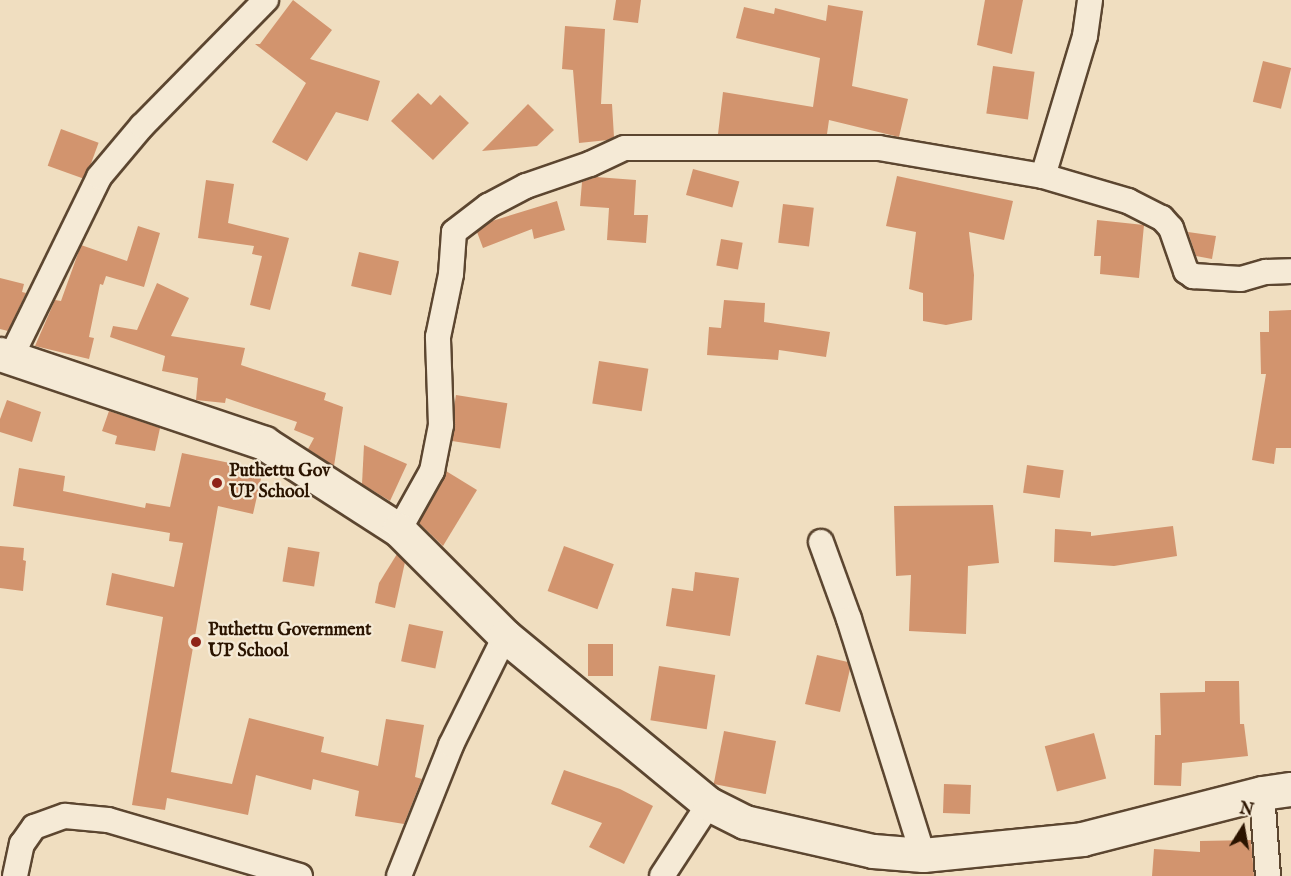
<!DOCTYPE html>
<html>
<head>
<meta charset="utf-8">
<style>
	body { margin:0 }
	#map { position:relative; width:1291px; height:876px; overflow:hidden; background:#f0dec0; font-family:"IM FELL English",serif }
	div>[style] { position:absolute }
	[style*='--x'] { left:calc(var(--x)*1px); top:calc(var(--y)*1px); width:calc(var(--w)*1px); rotate:calc(var(--a)*1deg) }
	.building>* { inset:0; background:#d2946e; transform-origin:0 0 }
	.roads { filter:drop-shadow(2px 0 #5c4630) drop-shadow(-2px 0 #5c4630) drop-shadow(0 2px #5c4630) drop-shadow(0 -2px #5c4630) }
	.minor>* { height:24px; margin:-12px; padding:0 12px; transform-origin:12px; border-radius:12px; background:#f5ead6 }
	.secondary>* { height:33px; margin:-16.5px; padding:0 16.5px; transform-origin:16.5px; border-radius:16.5px; background:#f5ead6 }
	.dots>* { width:16px; height:16px; translate:-50% -50%; box-sizing:border-box; border:3px solid #f5ead6; border-radius:50% }
	span { translate:-50% -50%; white-space:nowrap; text-align:center; line-height:1.15; -webkit-text-stroke:4.5px #f5ead6; paint-order:stroke }
	.poi-label { font-size:18px; color:#2b1400; font-weight:700 }
	.left { translate:0 -50%; text-align:left }
	.north { position:absolute; left:1213px; top:798px; width:60px; height:60px; -webkit-text-stroke:4px #f5ead6; paint-order:stroke; rotate:11deg; font-size:16px; font-weight:700; line-height:24px; text-align:center; color:#2b1400 }
	.north::after { content:''; display:block; margin:auto; width:21px; height:27px; background:#2b1400; clip-path:polygon(50% 0,100% 100%,50% 72%,0 100%) }
</style>
</head>
<body>
<div id="map">
	<div class="building">
		<i style="clip-path:polygon(293px 0,332px 30px,310px 59px,380px 81px,368px 121px,336px 112px,307px 161px,272px 142px,306px 83px,255px 44px,260px 44px)"></i>
		<i style="clip-path:polygon(616px 0,641px 0,638px 23px,613px 20px)"></i>
		<i style="clip-path:polygon(985px 0,1023px 0,1012px 54px,977px 45px)"></i>
		<i style="clip-path:polygon(828px 5px,863px 11px,852px 86px,908px 99px,899px 137px,829px 120px,827px 134px,718px 134px,723px 92px,813px 107px,820px 58px,736px 38px,744px 7px,774px 14px,775px 8px,826px 21px)"></i>
		<i style="clip-path:polygon(565px 26px,605px 29px,601px 104px,612px 104px,614px 137px,608px 140px,579px 143px,573px 70px,562px 69px)"></i>
		<i style="left:1263px;top:61px;width:29px;height:42px;rotate:14deg"></i>
		<i style="left:993px;top:66px;width:42px;height:48px;rotate:8deg"></i>
		<i style="clip-path:polygon(418px 93px,431px 105px,440px 95px,469px 123px,433px 160px,391px 121px)"></i>
		<i style="clip-path:polygon(528px 104px,554px 130px,537px 146px,482px 151px)"></i>
		<i style="left:61px;top:129px;width:40px;height:39px;rotate:20deg"></i>
		<i style="left:693px;top:169px;width:48px;height:27px;rotate:15deg"></i>
		<i style="clip-path:polygon(897px 176px,1013px 201px,1004px 240px,969px 232px,974px 275px,972px 320px,946px 325px,923px 321px,923px 293px,909px 289px,916px 232px,886px 226px)"></i>
		<i style="clip-path:polygon(596px 177px,636px 180px,634px 215px,648px 215px,646px 243px,607px 240px,609px 208px,580px 206px,582px 182px)"></i>
		<i style="clip-path:polygon(206px 180px,234px 184px,228px 223px,289px 238px,270px 310px,250px 305px,262px 256px,252px 254px,254px 246px,198px 238px)"></i>
		<i style="clip-path:polygon(557px 201px,565px 230px,534px 239px,532px 229px,483px 248px,477px 232px,492px 221px)"></i>
		<i style="left:783px;top:204px;width:31px;height:39px;rotate:7deg"></i>
		<i style="clip-path:polygon(1097px 220px,1144px 225px,1139px 278px,1100px 274px,1101px 256px,1094px 256px)"></i>
		<i style="clip-path:polygon(138px 226px,160px 233px,144px 287px,106px 276px,103px 285px,100px 284px,89px 337px,94px 338px,89px 359px,35px 346px,55px 300px,61px 301px,81px 245px,127px 261px)"></i>
		<i style="clip-path:polygon(1188px 232px,1216px 236px,1212px 259px,1196px 256px)"></i>
		<i style="left:721px;top:239px;width:22px;height:27px;rotate:10deg"></i>
		<i style="left:359px;top:252px;width:41px;height:35px;rotate:13deg"></i>
		<i style="clip-path:polygon(0 278px,24px 284px,22px 292px,26px 293px,8px 331px,0 329px)"></i>
		<i style="clip-path:polygon(157px 283px,189px 298px,171px 336px,245px 348px,241px 365px,326px 393px,324px 400px,343px 407px,334px 466px,308px 449px,314px 438px,294px 430px,297px 422px,226px 398px,225px 403px,196px 400px,198px 378px,162px 371px,165px 356px,110px 337px,113px 326px,137px 330px)"></i>
		<i style="clip-path:polygon(724px 300px,765px 303px,764px 322px,830px 332px,826px 357px,779px 350px,778px 360px,707px 355px,709px 327px,721px 328px)"></i>
		<i style="clip-path:polygon(1291px 310px,1291px 448px,1276px 448px,1274px 464px,1252px 460px,1266px 374px,1261px 374px,1260px 332px,1269px 332px,1269px 311px)"></i>
		<i style="left:599px;top:361px;width:50px;height:43px;rotate:9deg"></i>
		<i style="left:456px;top:395px;width:52px;height:46px;rotate:9deg"></i>
		<i style="clip-path:polygon(7px 400px,41px 412px,32px 442px,0 432px,0 419px)"></i>
		<i style="clip-path:polygon(109px 411px,160px 428px,155px 451px,115px 444px,117px 436px,102px 431px)"></i>
		<i style="clip-path:polygon(364px 445px,407px 464px,390px 501px,362px 484px)"></i>
		<i style="clip-path:polygon(182px 453px,263px 470px,253px 514px,218px 506px,171px 772px,232px 784px,249px 718px,324px 737px,321px 752px,378px 766px,386px 719px,424px 725px,415px 777px,422px 779px,421px 781px,404px 824px,355px 816px,359px 791px,313px 779px,311px 790px,256px 775px,248px 815px,167px 798px,165px 810px,132px 805px,163px 617px,106px 605px,112px 573px,174px 587px,183px 543px,169px 541px,170px 533px,13px 506px,19px 468px,65px 476px,63px 491px,145px 508px,146px 503px,170px 507px)"></i>
		<i style="left:1027px;top:465px;width:37px;height:28px;rotate:8deg"></i>
		<i style="clip-path:polygon(446px 471px,477px 490px,443px 546px,419px 523px)"></i>
		<i style="clip-path:polygon(993px 505px,999px 563px,968px 566px,966px 634px,909px 631px,911px 575px,896px 576px,894px 506px)"></i>
		<i style="clip-path:polygon(1173px 526px,1177px 556px,1114px 566px,1054px 562px,1055px 529px,1091px 532px,1091px 536px)"></i>
		<i style="clip-path:polygon(0 546px,24px 548px,23px 560px,26px 561px,23px 591px,0 588px)"></i>
		<i style="left:564px;top:546px;width:53px;height:48px;rotate:20deg"></i>
		<i style="left:288px;top:547px;width:32px;height:35px;rotate:9deg"></i>
		<i style="clip-path:polygon(397px 554px,405px 562px,395px 608px,375px 603px,379px 583px)"></i>
		<i style="clip-path:polygon(695px 572px,739px 578px,730px 636px,666px 626px,672px 588px,693px 591px)"></i>
		<i style="left:409px;top:624px;width:35px;height:38px;rotate:12deg"></i>
		<i style="left:588px;top:644px;width:25px;height:32px"></i>
		<i style="clip-path:polygon(817px 655px,848px 662px,850px 669px,840px 712px,805px 704px)"></i>
		<i style="left:659px;top:666px;width:57px;height:55px;rotate:9deg"></i>
		<i style="clip-path:polygon(1205px 681px,1239px 681px,1240px 724px,1244px 724px,1248px 756px,1182px 763px,1181px 786px,1154px 785px,1155px 735px,1161px 735px,1160px 693px,1205px 692px)"></i>
		<i style="left:724px;top:731px;width:53px;height:54px;rotate:11deg"></i>
		<i style="left:1094px;top:733px;width:47px;height:51px;rotate:75deg"></i>
		<i style="clip-path:polygon(564px 770px,620px 789px,653px 806px,624px 864px,589px 847px,602px 823px,551px 804px)"></i>
		<i style="left:944px;top:784px;width:27px;height:29px;rotate:2deg"></i>
		<i style="clip-path:polygon(1251px 840px,1254px 876px,1152px 876px,1154px 849px,1200px 852px,1200px 841px)"></i>
	</div>
	<div class="roads">
		<div class="minor">
			<i style="--x:1043;--y:176;--w:89;--a:16.4"></i>
			<i style="--x:1128;--y:201;--w:38;--a:27"></i>
			<i style="--x:1162;--y:218;--w:13;--a:48"></i>
			<i style="--x:1171;--y:228;--w:46;--a:70.8"></i>
			<i style="--x:1186;--y:271;--w:9;--a:36"></i>
			<i style="--x:1193;--y:276;--w:48;--a:3.6"></i>
			<i style="--x:1241;--y:279;--w:26;--a:-16"></i>
			<i style="--x:1266;--y:272;--w:25;--a:-2"></i>
			<i style="--x:11;--y:357;--w:200;--a:-63.9"></i>
			<i style="--x:99;--y:177;--w:67;--a:-49.9"></i>
			<i style="--x:142;--y:126;--w:177;--a:-45.5"></i>
			<i style="--x:399;--y:530;--w:68;--a:-60.8"></i>
			<i style="--x:432;--y:471;--w:47;--a:-78.9"></i>
			<i style="--x:441;--y:425;--w:88;--a:-92"></i>
			<i style="--x:438;--y:337;--w:64;--a:-78.3"></i>
			<i style="--x:451;--y:274;--w:42;--a:-85.9"></i>
			<i style="--x:454;--y:232;--w:43;--a:-37.4"></i>
			<i style="--x:488;--y:206;--w:43;--a:-27.8"></i>
			<i style="--x:526;--y:186;--w:68;--a:-19"></i>
			<i style="--x:590;--y:164;--w:38;--a:-25"></i>
			<i style="--x:625;--y:148;--w:254;--a:0"></i>
			<i style="--x:879;--y:148;--w:166;--a:9.7"></i>
			<i style="--x:1043;--y:176;--w:146;--a:-73.3"></i>
			<i style="--x:1085;--y:36;--w:36;--a:-82"></i>
			<i style="--x:821;--y:542;--w:82;--a:70"></i>
			<i style="--x:849;--y:619;--w:247;--a:72.6"></i>
			<i style="--x:1262;--y:793;--w:83;--a:85.9"></i>
			<i style="--x:15;--y:876;--w:33;--a:-78"></i>
			<i style="--x:22;--y:844;--w:21;--a:-55"></i>
			<i style="--x:34;--y:827;--w:33;--a:-20"></i>
			<i style="--x:65;--y:816;--w:43;--a:5.3"></i>
			<i style="--x:108;--y:820;--w:200;--a:16.3"></i>
			<i style="--x:399;--y:876;--w:141;--a:-68.3"></i>
			<i style="--x:451;--y:745;--w:122;--a:-63.6"></i>
			<i style="--x:662;--y:876;--w:86;--a:-56.9"></i>
		</div>
		<div class="secondary">
			<i style="--x:0;--y:354;--w:279;--a:18.6"></i>
			<i style="--x:264;--y:443;--w:161;--a:32.8"></i>
			<i style="--x:399;--y:530;--w:150;--a:45"></i>
			<i style="--x:505;--y:636;--w:264;--a:39.5"></i>
			<i style="--x:709;--y:804;--w:40;--a:26.6"></i>
			<i style="--x:745;--y:822;--w:131;--a:12.8"></i>
			<i style="--x:873;--y:851;--w:50;--a:4.6"></i>
			<i style="--x:923;--y:855;--w:160;--a:-5.7"></i>
			<i style="--x:1082;--y:839;--w:186;--a:-14.3"></i>
			<i style="--x:1262;--y:793;--w:29;--a:-8"></i>
		</div>
	</div>
	<div class="dots">
		<i style="left:217px;top:483px;background:#8f2418"></i>
		<i style="left:196px;top:642px;background:#8f2418"></i>
	</div>
	<div class="poi-label">
		<span class="left" style="left:229px;top:483px">Puthettu Gov<br>UP School</span>
		<span class="left" style="left:208px;top:642px">Puthettu Government<br>UP School</span>
	</div>
	<div class="north">N</div>
</div>
</body>
</html>
